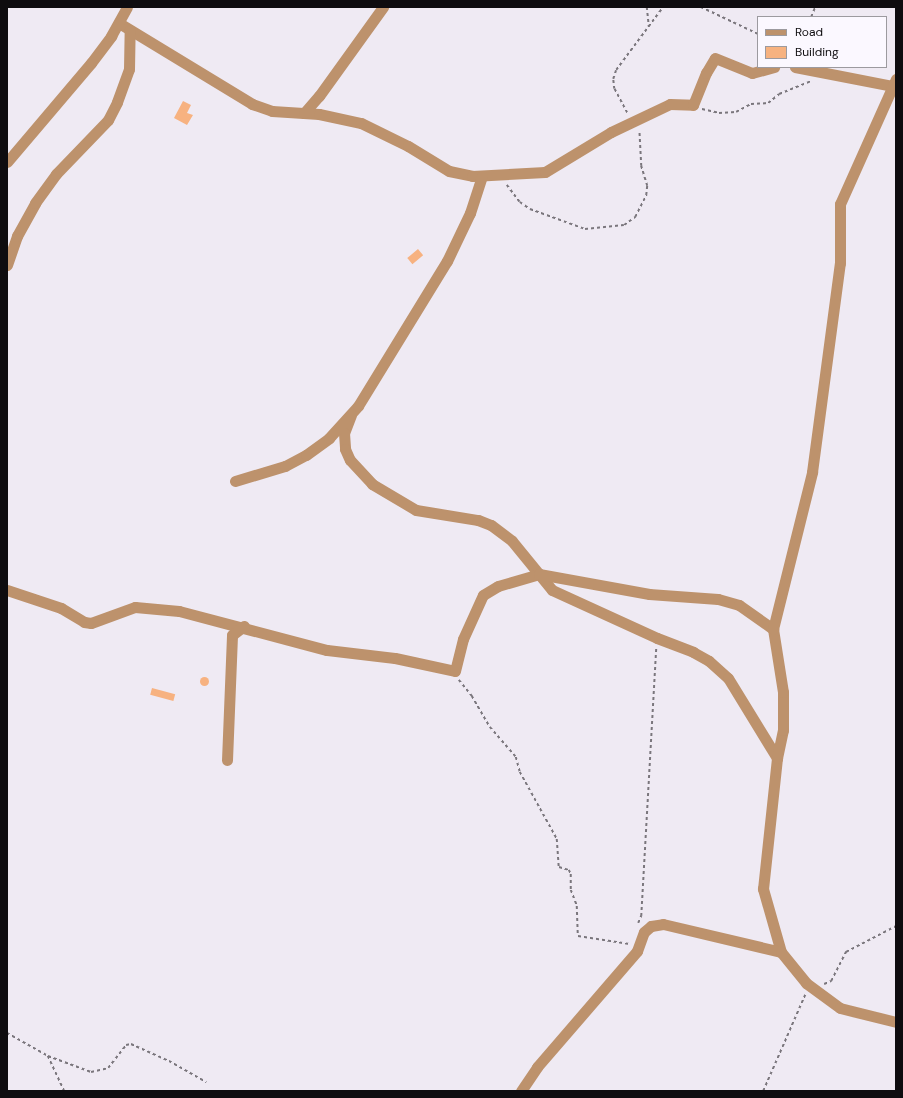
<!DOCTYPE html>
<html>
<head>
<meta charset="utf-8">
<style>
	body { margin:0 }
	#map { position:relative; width:903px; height:1098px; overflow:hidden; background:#efeaf3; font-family:"DM Sans",sans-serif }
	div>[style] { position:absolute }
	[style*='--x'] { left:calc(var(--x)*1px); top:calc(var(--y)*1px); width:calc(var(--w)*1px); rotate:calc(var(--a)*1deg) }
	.building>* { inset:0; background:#f7b280; transform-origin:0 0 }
	.round { border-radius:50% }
	.path>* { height:1.5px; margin-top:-0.75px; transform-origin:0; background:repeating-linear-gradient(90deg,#7a767c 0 3px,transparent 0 6px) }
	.minor>* { height:11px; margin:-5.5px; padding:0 5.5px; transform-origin:5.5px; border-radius:5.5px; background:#bd926c }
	span { translate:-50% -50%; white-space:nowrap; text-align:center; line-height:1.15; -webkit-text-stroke:3.5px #fbf8ff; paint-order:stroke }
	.frame { position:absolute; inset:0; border:8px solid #0e0c0f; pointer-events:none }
	.legend { position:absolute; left:757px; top:16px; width:130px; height:52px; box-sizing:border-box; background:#fbf8ff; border:1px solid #9c9a9f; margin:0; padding:5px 7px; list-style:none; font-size:12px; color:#0e0c0f }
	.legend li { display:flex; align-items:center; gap:8px; height:20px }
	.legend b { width:20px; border:1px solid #9c9a9f }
</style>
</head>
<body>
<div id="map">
	<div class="building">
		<i style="clip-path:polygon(183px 101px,191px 105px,187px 113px,193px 115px,187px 125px,174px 118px)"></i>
		<i style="left:418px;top:249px;width:8px;height:14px;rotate:50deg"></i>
		<i class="round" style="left:199.5px;top:676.5px;width:9px;height:9px"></i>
		<i style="left:152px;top:688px;width:24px;height:7px;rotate:15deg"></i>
	</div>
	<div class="path">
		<i style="--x:647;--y:7;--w:20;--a:84"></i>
		<i style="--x:701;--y:7;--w:63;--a:25.3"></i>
		<i style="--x:811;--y:17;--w:11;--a:-68"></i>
		<i style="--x:702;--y:109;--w:17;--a:13"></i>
		<i style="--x:719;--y:113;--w:17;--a:-3"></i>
		<i style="--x:736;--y:112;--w:17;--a:-28"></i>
		<i style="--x:751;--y:104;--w:17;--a:-3"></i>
		<i style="--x:768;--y:103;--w:14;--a:-39"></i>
		<i style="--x:779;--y:94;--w:35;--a:-22"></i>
		<i style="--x:627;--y:113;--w:27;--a:-118"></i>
		<i style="--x:614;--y:89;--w:10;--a:-96"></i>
		<i style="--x:613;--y:79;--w:9;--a:-72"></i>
		<i style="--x:616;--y:70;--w:79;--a:-53.3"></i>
		<i style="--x:507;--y:185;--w:21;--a:53"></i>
		<i style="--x:520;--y:202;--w:12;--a:35"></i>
		<i style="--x:530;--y:209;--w:59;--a:20"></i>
		<i style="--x:585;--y:229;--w:39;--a:-6"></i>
		<i style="--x:624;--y:225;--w:14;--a:-36"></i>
		<i style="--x:635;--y:217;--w:25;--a:-63"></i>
		<i style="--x:646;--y:195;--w:9;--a:-84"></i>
		<i style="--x:647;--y:186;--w:21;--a:-107"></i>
		<i style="--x:641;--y:166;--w:35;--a:-93"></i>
		<i style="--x:459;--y:680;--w:21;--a:51"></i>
		<i style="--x:472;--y:696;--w:36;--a:60"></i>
		<i style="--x:490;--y:727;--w:40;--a:49"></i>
		<i style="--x:516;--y:757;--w:16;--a:75"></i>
		<i style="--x:520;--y:772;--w:77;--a:61.1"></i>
		<i style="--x:557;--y:839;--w:28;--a:86"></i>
		<i style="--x:559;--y:867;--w:10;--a:17"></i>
		<i style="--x:569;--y:870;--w:4;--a:63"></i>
		<i style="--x:571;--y:874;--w:16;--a:90"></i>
		<i style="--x:571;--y:890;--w:17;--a:69"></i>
		<i style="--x:577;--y:906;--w:30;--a:88"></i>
		<i style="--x:578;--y:936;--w:52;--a:8.9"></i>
		<i style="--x:638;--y:923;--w:8;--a:-67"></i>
		<i style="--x:641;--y:916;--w:268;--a:-86.8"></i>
		<i style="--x:824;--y:984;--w:8;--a:-23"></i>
		<i style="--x:831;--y:981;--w:33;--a:-63"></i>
		<i style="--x:846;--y:952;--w:56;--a:-27.5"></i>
		<i style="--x:7;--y:1033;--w:47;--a:29.3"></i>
		<i style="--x:48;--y:1056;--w:46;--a:20.4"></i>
		<i style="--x:91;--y:1072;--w:17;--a:-13"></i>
		<i style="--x:108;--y:1068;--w:29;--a:-52"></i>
		<i style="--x:126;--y:1045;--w:5;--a:-11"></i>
		<i style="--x:131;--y:1044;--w:42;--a:24.1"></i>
		<i style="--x:169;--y:1061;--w:43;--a:29.6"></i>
		<i style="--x:48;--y:1056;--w:38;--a:65"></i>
		<i style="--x:763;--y:1091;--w:105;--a:-66.4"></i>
	</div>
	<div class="minor">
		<i style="--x:119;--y:23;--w:156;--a:31.3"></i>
		<i style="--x:252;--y:104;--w:21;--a:19"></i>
		<i style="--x:272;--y:111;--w:47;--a:3.7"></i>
		<i style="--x:319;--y:114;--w:43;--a:12.1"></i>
		<i style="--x:361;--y:123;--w:52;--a:26.1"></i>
		<i style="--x:408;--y:146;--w:48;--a:31.4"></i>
		<i style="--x:449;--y:171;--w:24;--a:12"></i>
		<i style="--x:472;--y:176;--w:73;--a:-3.1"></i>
		<i style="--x:545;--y:172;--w:77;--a:-31.2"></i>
		<i style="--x:611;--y:132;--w:65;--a:-25.4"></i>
		<i style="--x:670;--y:104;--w:23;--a:2"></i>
		<i style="--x:693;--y:105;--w:35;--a:-68"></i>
		<i style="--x:706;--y:73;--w:17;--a:-59"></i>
		<i style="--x:715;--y:58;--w:40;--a:22"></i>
		<i style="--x:752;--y:73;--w:23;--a:-15"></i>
		<i style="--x:795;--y:67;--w:100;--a:11"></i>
		<i style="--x:304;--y:113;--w:23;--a:-49"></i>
		<i style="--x:319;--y:96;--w:110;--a:-54.3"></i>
		<i style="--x:7;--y:162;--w:130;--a:-49.7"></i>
		<i style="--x:91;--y:63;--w:34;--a:-53"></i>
		<i style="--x:111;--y:36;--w:33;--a:-61"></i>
		<i style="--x:7;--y:265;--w:31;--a:-71"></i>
		<i style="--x:17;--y:236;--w:38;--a:-61"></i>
		<i style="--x:35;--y:203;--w:36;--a:-54"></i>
		<i style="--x:56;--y:174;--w:75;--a:-46.1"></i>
		<i style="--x:108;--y:120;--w:20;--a:-63"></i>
		<i style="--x:117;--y:102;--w:35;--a:-70"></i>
		<i style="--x:129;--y:69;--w:39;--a:-89"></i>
		<i style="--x:351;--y:415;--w:19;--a:111"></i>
		<i style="--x:344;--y:433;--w:16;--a:86"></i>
		<i style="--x:345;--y:449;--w:12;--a:66"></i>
		<i style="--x:350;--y:460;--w:33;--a:47"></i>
		<i style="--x:372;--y:484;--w:51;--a:30.6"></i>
		<i style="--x:416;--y:510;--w:63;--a:9.2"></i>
		<i style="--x:478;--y:520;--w:14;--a:21"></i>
		<i style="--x:491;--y:525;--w:26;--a:37"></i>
		<i style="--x:512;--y:541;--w:63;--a:50.8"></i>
		<i style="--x:552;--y:590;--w:115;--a:24.6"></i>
		<i style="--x:657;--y:638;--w:39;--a:21"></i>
		<i style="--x:693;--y:652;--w:18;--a:29"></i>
		<i style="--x:709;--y:661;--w:25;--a:42"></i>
		<i style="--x:728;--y:678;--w:94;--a:58.5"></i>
		<i style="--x:235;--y:481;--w:52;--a:-16.7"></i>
		<i style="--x:285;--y:466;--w:24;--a:-28"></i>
		<i style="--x:306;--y:455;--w:29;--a:-36"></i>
		<i style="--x:329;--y:438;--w:43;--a:-47.8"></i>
		<i style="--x:358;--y:406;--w:170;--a:-58.5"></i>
		<i style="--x:447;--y:261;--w:53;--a:-64.4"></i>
		<i style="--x:470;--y:213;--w:39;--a:-72"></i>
		<i style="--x:7;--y:590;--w:57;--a:18.4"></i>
		<i style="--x:61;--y:608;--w:27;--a:31"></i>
		<i style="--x:84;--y:622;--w:7;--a:8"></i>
		<i style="--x:91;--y:623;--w:47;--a:-20"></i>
		<i style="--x:135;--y:607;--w:44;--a:5.2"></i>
		<i style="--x:179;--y:611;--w:153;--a:14.8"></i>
		<i style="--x:327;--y:650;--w:68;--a:6.7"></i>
		<i style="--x:395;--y:658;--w:61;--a:12.2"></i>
		<i style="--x:455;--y:671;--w:33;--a:-76"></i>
		<i style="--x:463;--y:639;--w:48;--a:-65.6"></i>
		<i style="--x:483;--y:595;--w:17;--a:-31"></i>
		<i style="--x:498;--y:586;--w:43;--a:-16.3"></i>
		<i style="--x:539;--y:574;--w:112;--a:10.3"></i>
		<i style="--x:649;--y:594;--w:69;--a:4.1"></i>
		<i style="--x:718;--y:599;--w:22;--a:16"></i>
		<i style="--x:739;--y:605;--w:42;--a:35.2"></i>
		<i style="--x:227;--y:760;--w:125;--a:-87.7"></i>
		<i style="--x:232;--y:635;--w:15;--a:-37"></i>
		<i style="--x:781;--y:952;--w:66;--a:-105.9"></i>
		<i style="--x:763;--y:889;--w:132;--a:-83.9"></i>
		<i style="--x:777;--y:758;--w:29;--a:-78"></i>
		<i style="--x:783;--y:730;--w:38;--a:-90"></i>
		<i style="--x:783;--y:692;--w:64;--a:-99"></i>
		<i style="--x:773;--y:629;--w:162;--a:-76"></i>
		<i style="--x:812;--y:472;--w:211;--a:-82.4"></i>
		<i style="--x:840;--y:263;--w:59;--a:-90"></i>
		<i style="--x:840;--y:204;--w:137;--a:-65.9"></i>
		<i style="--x:521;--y:1091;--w:29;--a:-56"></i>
		<i style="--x:537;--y:1067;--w:153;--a:-49.2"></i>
		<i style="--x:637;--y:951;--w:20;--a:-70"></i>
		<i style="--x:644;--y:932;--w:9;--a:-41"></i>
		<i style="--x:651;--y:926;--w:12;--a:-9"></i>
		<i style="--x:663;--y:924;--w:121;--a:13.3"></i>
		<i style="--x:781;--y:952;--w:40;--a:51"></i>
		<i style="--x:806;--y:983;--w:42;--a:36.3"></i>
		<i style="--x:840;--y:1008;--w:58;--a:14"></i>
	</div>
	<div class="frame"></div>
	<ul class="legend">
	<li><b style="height:5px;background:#bd926c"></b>Road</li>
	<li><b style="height:11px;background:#f7b280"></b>Building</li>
	</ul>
</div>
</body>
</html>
